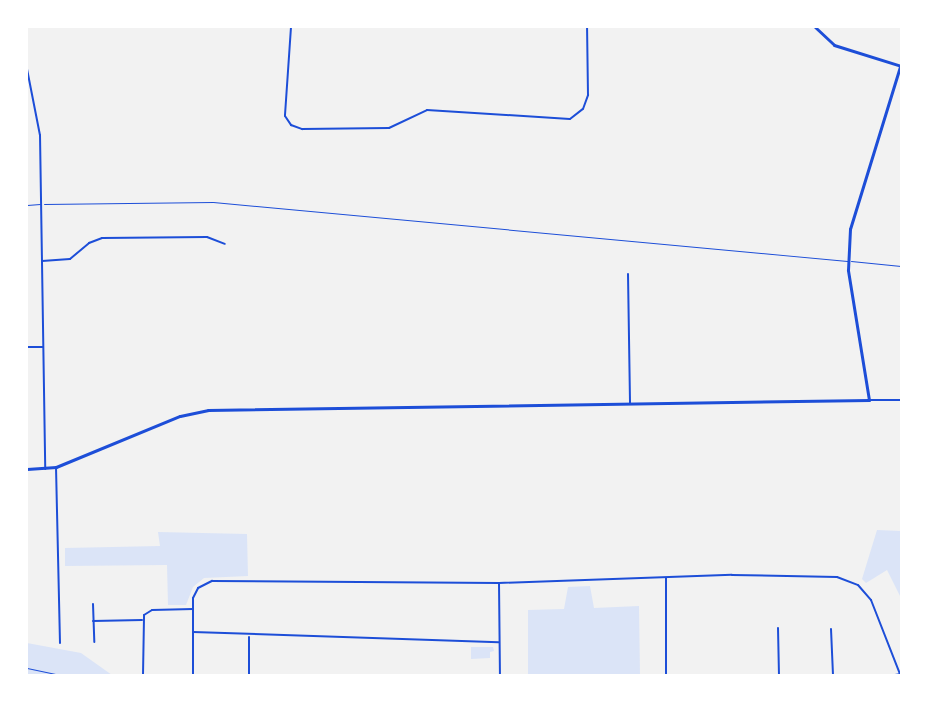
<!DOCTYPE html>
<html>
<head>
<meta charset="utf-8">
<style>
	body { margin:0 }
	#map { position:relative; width:928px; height:702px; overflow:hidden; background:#f2f2f2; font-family:Lora,serif }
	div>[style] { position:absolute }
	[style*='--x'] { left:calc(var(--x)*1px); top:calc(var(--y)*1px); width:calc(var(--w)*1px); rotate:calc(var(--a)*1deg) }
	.green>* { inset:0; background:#dbe4f7 }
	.path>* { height:1px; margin:-0.5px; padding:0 0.5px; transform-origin:0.5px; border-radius:0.5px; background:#1d4ed8 }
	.service>* { height:1px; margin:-0.5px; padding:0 0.5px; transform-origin:0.5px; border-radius:0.5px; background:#1d4ed8 }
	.minor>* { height:2px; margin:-1px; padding:0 1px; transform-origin:1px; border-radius:1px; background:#1d4ed8 }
	.tertiary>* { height:3px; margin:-1.5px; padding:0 1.5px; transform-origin:1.5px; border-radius:1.5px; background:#1d4ed8 }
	span { translate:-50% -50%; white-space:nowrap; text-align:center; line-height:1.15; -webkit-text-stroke:5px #fff; paint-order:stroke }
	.frame { position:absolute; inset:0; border:28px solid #fff; pointer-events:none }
</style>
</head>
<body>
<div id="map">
	<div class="green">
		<i style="clip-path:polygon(877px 530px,901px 531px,901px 598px,887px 570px,866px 583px,862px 579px)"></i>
		<i style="clip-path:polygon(158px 532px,247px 534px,248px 576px,204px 578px,193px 587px,186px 605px,168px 605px,167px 565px,65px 566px,65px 548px,160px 546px)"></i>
		<i style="clip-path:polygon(590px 586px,594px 608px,639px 606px,640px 675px,528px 675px,528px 610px,564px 609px,568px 587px)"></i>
		<i style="clip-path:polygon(27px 643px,81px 653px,112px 675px,27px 675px)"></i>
		<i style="clip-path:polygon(471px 647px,493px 647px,494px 651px,490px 652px,490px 658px,471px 659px)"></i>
	</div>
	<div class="path">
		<i style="--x:27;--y:668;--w:35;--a:12"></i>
	</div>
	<div class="service">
		<i style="--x:44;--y:204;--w:169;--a:-0.7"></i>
		<i style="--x:213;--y:202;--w:637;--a:5.32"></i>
		<i style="--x:27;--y:205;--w:13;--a:-4"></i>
		<i style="--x:851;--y:261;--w:50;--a:5.7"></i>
	</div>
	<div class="minor">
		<i style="--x:291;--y:27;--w:89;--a:93.9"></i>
		<i style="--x:285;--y:116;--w:11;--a:56"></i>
		<i style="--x:291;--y:125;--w:12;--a:20"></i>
		<i style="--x:302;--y:129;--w:87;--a:-0.7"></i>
		<i style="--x:389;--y:128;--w:42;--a:-25.3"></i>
		<i style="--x:427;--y:110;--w:143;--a:3.6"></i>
		<i style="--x:570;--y:119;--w:16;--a:-38"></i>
		<i style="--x:583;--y:109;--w:15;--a:-70"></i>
		<i style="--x:588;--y:95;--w:68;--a:-90.8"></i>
		<i style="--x:27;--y:69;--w:67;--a:78.9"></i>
		<i style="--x:40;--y:135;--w:334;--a:89.1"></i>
		<i style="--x:42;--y:261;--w:28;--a:-4"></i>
		<i style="--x:70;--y:259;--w:25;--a:-40"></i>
		<i style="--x:89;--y:243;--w:14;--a:-21"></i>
		<i style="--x:102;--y:238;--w:105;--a:-0.5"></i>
		<i style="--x:207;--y:237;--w:19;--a:21"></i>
		<i style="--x:628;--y:274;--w:129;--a:89.1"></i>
		<i style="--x:27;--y:347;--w:16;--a:0"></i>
		<i style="--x:869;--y:400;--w:32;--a:0"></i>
		<i style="--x:56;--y:467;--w:176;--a:88.7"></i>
		<i style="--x:666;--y:578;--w:97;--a:90"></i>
		<i style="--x:499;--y:583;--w:92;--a:89.4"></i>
		<i style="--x:93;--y:604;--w:38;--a:88"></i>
		<i style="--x:93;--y:621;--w:49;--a:-1.2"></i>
		<i style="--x:778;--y:628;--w:47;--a:88.8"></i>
		<i style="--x:831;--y:629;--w:46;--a:87.5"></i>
		<i style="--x:193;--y:632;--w:306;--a:1.9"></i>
		<i style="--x:249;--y:637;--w:38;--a:90"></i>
		<i style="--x:143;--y:675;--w:60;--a:-89"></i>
		<i style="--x:144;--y:615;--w:9;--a:-32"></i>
		<i style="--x:152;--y:610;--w:41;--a:-1.4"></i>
		<i style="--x:193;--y:675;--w:77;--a:-90"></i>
		<i style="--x:193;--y:598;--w:11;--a:-63"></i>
		<i style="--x:198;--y:588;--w:16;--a:-27"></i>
		<i style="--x:212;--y:581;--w:287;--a:0.4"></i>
		<i style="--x:499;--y:583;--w:233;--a:-2"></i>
		<i style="--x:732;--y:575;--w:105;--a:1.1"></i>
		<i style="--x:837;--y:577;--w:22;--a:21"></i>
		<i style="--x:858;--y:585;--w:20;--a:49"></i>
		<i style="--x:871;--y:600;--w:79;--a:68.6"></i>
		<i style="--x:895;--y:675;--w:6;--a:-9"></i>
	</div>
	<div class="tertiary">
		<i style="--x:815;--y:27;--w:26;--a:43"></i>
		<i style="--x:834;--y:45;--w:70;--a:17.4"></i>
		<i style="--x:27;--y:469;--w:29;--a:-4"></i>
		<i style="--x:56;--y:467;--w:134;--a:-22.4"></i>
		<i style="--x:180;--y:416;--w:29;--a:-12"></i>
		<i style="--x:208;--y:410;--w:661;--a:-0.87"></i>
		<i style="--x:869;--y:400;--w:132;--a:-99.2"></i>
		<i style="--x:848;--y:270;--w:41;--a:-87.2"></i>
		<i style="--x:850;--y:229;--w:170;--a:-72.9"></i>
	</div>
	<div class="frame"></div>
</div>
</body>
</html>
